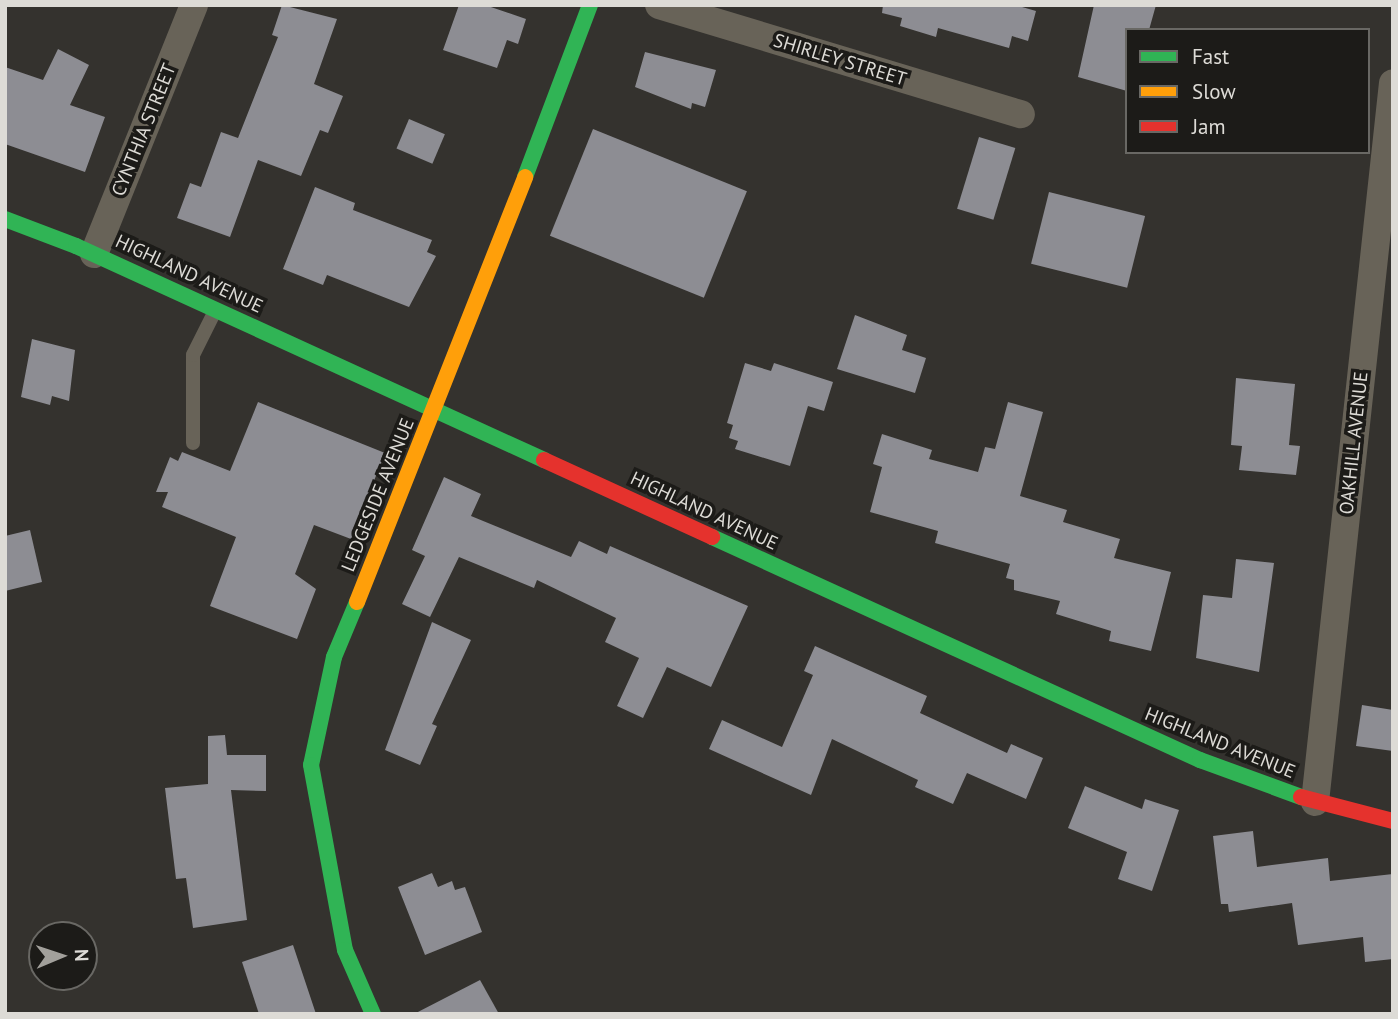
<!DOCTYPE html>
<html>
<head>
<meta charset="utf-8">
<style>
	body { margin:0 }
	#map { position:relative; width:1398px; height:1019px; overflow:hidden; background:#34322e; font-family:"PT Sans",sans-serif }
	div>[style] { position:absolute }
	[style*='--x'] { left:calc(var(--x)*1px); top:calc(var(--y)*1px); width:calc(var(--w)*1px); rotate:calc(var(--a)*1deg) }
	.building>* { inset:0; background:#8d8d93; transform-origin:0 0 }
	.lane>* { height:14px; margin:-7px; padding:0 7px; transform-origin:7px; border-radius:7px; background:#686358 }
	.street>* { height:28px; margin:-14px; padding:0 14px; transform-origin:14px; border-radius:14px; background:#686358 }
	.fast>* { height:16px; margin:-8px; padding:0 8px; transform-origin:8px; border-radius:8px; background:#30b455 }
	.slow>* { height:16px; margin:-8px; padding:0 8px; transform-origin:8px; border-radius:8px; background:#ff9f0a }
	.jam>* { height:16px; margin:-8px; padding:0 8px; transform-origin:8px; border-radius:8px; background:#e5322d }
	span { translate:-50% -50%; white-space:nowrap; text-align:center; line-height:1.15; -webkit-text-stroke:7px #1c1b18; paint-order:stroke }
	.street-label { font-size:19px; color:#dddbd6 }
	.frame { position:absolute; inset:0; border:7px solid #dddbd6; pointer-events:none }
	.legend { position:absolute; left:1125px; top:28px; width:245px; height:126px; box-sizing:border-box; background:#1c1b18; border:2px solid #696864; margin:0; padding:9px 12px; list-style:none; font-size:21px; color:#dddbd6 }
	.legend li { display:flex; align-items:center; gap:14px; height:35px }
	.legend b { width:35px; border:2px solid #696864 }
	.north { position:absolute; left:28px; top:921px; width:70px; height:70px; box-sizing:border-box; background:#1c1b18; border:2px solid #696864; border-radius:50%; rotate:88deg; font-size:19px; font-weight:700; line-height:28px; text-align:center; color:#dddbd6 }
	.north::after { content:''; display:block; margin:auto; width:24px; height:32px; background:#a2a09b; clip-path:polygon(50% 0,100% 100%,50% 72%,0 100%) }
</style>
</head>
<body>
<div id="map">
	<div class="building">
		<i style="clip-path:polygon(282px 5px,337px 19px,314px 84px,343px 96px,328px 133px,320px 130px,301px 176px,258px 160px,230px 237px,177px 218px,190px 183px,201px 187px,221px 132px,238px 138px,278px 37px,272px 35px)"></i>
		<i style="clip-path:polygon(459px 5px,485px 5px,526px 19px,518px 44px,507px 40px,497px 68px,443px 50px)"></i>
		<i style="clip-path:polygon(883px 5px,1015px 5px,1036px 11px,1028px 41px,1012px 36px,1009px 48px,938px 28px,936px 37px,900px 26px,902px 18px,882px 13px)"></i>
		<i style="clip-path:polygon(1094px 5px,1156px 5px,1149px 30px,1127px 30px,1127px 91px,1078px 77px)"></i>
		<i style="clip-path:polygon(58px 49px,89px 65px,70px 105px,105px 117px,85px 172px,5px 144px,5px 67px,43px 80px)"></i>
		<i style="clip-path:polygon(645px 52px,716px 70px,705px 107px,692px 103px,691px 109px,635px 87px)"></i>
		<i style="left:409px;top:119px;width:39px;height:32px;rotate:23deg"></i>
		<i style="left:593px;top:129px;width:166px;height:115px;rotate:22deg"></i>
		<i style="left:979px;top:137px;width:38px;height:75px;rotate:17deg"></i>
		<i style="clip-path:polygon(315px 187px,355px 203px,353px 210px,432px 240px,427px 252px,436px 256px,409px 307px,327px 275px,323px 285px,283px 269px)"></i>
		<i style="left:1049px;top:192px;width:99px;height:74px;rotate:14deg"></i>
		<i style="clip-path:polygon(855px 315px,907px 335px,902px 350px,926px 358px,915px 393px,837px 369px)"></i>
		<i style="clip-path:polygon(32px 339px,75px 350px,69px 401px,52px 396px,50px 405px,21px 397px)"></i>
		<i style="clip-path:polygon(745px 363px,771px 371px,774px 363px,833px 382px,824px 411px,808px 406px,790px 466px,735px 449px,738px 441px,729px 438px,733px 425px,727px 423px)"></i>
		<i style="clip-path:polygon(1236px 378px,1295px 384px,1289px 445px,1300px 446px,1296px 475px,1239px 470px,1242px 446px,1231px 445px)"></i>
		<i style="clip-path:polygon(258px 402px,385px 453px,351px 539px,314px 525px,295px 574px,316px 589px,297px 639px,210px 606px,236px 537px,162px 507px,168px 492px,156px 492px,170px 457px,178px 461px,182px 452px,230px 471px)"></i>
		<i style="clip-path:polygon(1008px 402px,1043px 412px,1020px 496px,1067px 510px,1063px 522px,1120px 539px,1114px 558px,1171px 572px,1151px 651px,1109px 641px,1111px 631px,1056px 614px,1060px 601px,1014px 590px,1014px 580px,1006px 578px,1010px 564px,935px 543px,938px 531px,870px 512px,882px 467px,873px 464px,882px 434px,932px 450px,929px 459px,978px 472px,985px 447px,995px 449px)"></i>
		<i style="clip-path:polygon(444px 477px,481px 494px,471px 516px,571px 557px,579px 541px,607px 554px,610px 546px,748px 606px,711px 687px,667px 667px,643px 718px,617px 706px,639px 658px,605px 642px,616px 618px,537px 580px,534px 588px,459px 557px,430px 617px,402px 604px,425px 556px,412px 550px)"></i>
		<i style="clip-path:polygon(30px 530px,42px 582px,5px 591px,5px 536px)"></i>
		<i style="clip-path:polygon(1236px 559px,1274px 563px,1259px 672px,1196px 658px,1203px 595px,1232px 598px)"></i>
		<i style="clip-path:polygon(432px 622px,471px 640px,432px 724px,437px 726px,420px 765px,385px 750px)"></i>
		<i style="clip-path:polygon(815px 646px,927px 696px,920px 713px,1007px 753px,1011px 744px,1043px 758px,1026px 799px,967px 773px,953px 804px,915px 787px,918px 780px,832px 739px,811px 795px,709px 749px,722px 720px,782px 747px,813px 675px,804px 671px)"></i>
		<i style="clip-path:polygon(1362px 705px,1393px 710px,1393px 751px,1356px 746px)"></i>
		<i style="clip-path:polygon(225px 735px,227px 755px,266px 755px,266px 791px,231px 790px,247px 920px,193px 928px,186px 878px,176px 879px,165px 788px,208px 784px,208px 736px)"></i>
		<i style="clip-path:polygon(1085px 786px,1142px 809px,1145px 799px,1179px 810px,1152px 891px,1118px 879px,1127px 852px,1068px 828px)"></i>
		<i style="clip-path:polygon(1253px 831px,1257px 867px,1328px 858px,1330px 881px,1393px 874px,1393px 959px,1365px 962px,1363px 937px,1298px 945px,1292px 903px,1229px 912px,1228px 904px,1221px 904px,1213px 836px)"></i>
		<i style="clip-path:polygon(432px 873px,438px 887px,452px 881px,455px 890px,465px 887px,482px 932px,425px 955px,398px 887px)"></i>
		<i style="clip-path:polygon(293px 945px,316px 1014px,259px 1014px,242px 962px)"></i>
		<i style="clip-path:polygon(480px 980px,499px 1014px,414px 1014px)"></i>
	</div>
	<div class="lane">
		<i style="--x:193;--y:443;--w:88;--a:-90"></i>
		<i style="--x:193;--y:355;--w:49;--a:-63.4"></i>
	</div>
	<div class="street">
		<i style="--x:659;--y:5;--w:378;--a:16.8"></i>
		<i style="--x:94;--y:254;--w:268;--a:-68.1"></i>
		<i style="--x:1315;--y:802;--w:723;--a:-83.81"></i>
	</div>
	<div class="fast">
		<i style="--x:525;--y:177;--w:184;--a:-69.3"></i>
		<i style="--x:5;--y:219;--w:76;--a:20.8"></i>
		<i style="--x:76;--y:246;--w:515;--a:24.57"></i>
		<i style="--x:712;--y:537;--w:537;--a:24.56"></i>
		<i style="--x:1200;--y:760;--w:108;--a:20.1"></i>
		<i style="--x:357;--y:602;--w:60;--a:112.7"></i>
		<i style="--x:334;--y:657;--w:110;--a:102"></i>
		<i style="--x:311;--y:765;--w:188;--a:79.6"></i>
		<i style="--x:345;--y:950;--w:70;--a:66.4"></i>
	</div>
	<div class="slow">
		<i style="--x:357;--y:602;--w:457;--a:-68.4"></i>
	</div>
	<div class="jam">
		<i style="--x:544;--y:460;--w:185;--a:24.6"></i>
		<i style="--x:1301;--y:797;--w:95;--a:14.6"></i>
	</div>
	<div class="street-label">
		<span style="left:840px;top:60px;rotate:17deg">SHIRLEY STREET</span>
		<span style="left:144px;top:130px;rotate:-68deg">CYNTHIA STREET</span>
		<span style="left:189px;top:274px;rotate:25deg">HIGHLAND AVENUE</span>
		<span style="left:1354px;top:443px;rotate:-84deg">OAKHILL AVENUE</span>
		<span style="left:378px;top:495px;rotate:-68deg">LEDGESIDE AVENUE</span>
		<span style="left:704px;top:511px;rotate:25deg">HIGHLAND AVENUE</span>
		<span style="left:1220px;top:743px;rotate:22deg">HIGHLAND AVENUE</span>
	</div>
	<div class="frame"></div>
	<ul class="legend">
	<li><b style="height:9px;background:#30b455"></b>Fast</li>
	<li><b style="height:9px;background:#ff9f0a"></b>Slow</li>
	<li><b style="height:9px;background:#e5322d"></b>Jam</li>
	</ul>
	<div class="north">N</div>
</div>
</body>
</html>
